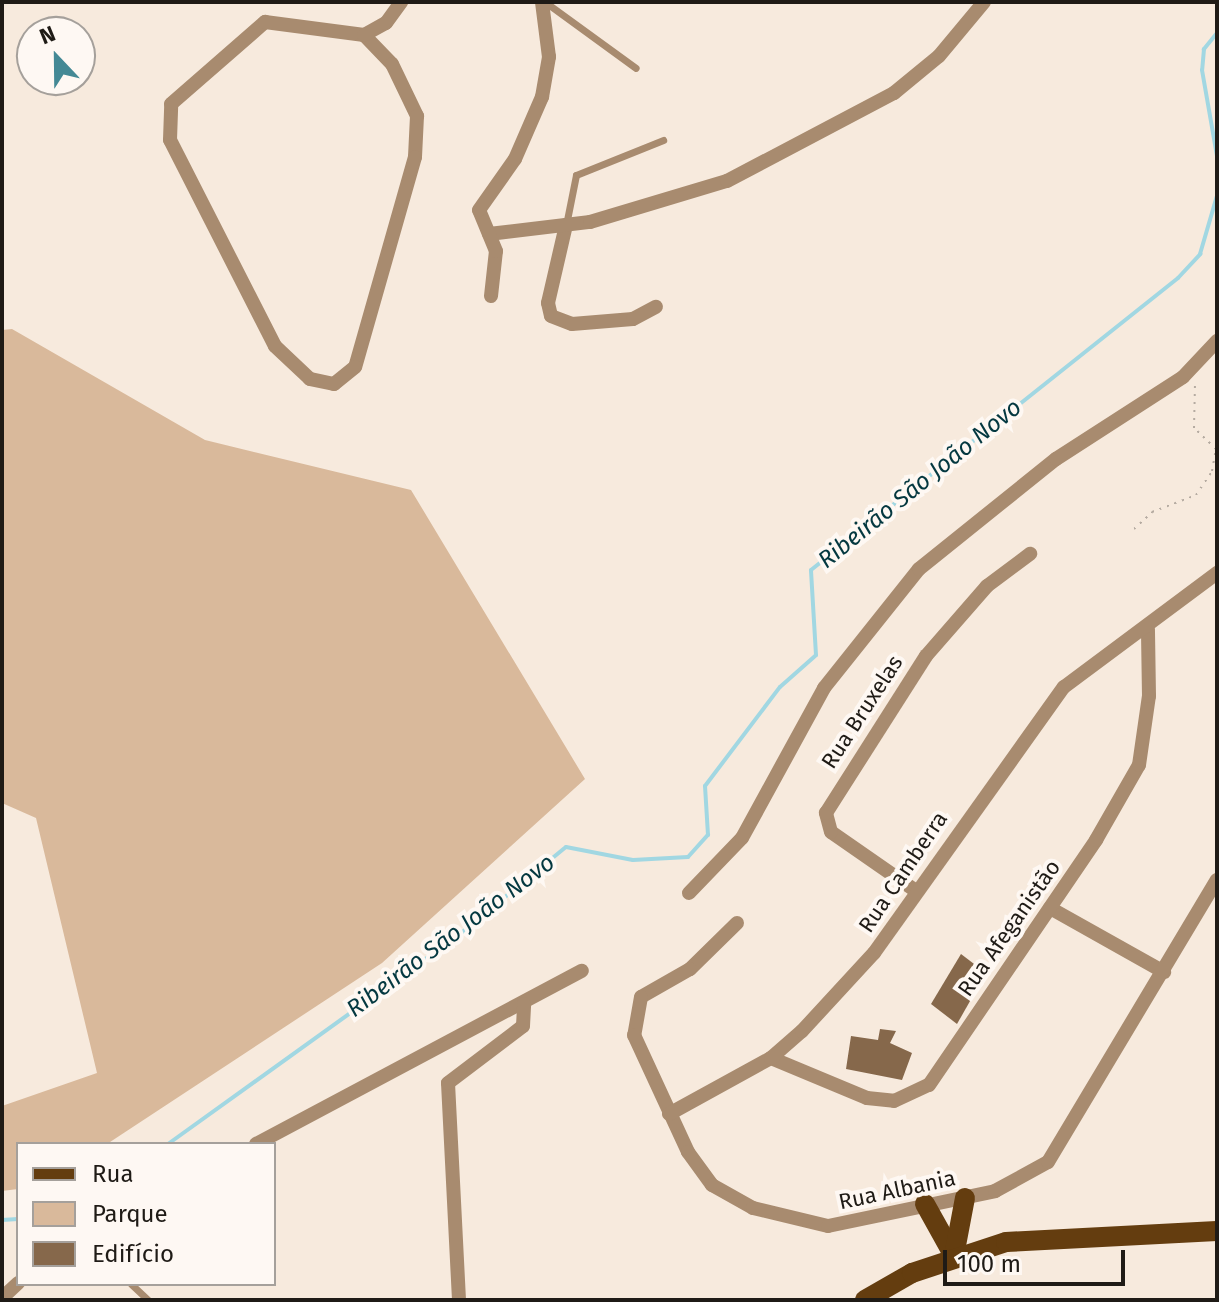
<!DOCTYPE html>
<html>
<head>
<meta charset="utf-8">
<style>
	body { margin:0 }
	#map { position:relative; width:1219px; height:1302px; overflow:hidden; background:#f7eadd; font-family:"Fira Sans",sans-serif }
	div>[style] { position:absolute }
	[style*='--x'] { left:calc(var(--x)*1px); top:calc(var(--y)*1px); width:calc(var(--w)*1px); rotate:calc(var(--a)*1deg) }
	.green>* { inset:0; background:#d9b99b }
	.stream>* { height:4px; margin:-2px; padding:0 2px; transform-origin:2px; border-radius:2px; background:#a1d7e2 }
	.building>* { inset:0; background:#86684b }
	.path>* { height:2px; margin-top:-1px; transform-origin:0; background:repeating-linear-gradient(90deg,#b5aba1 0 2px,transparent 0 8px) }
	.service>* { height:7px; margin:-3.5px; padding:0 3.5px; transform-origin:3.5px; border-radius:3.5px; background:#a88b6f }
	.minor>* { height:14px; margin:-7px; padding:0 7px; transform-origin:7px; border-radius:7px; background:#a88b6f }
	.primary>* { height:20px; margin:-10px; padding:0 10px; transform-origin:10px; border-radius:10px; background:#643d0f }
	span { translate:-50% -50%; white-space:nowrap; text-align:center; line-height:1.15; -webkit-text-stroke:8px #fef8f3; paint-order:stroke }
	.street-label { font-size:22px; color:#1f1b16 }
	.water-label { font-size:24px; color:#043840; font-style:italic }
	.frame { position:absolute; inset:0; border:4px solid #1f1b16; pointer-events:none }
	.legend { position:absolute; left:16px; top:1142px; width:260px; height:144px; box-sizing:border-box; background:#fef8f3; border:2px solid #a5a09b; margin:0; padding:10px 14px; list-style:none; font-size:24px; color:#1f1b16 }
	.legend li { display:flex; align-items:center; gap:16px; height:40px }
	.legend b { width:40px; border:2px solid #a5a09b }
	.north { position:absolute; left:16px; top:16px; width:80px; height:80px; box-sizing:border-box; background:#fef8f3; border:2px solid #a5a09b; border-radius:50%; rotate:338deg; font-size:22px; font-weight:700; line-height:32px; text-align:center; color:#1f1b16 }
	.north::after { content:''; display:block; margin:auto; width:28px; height:36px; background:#448995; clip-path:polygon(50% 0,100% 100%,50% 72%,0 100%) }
	.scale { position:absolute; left:943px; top:1250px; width:182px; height:36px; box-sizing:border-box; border:4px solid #1f1b16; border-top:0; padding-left:10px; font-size:24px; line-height:28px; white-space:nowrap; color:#1f1b16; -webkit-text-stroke:6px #fef8f3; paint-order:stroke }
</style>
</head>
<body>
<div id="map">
	<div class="green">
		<i style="clip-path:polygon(12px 329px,205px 440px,411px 490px,585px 779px,382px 963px,107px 1144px,18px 1144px,18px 1189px,2px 1191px,2px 1106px,97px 1073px,36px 818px,2px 803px,2px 330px)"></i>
	</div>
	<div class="stream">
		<i style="--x:1217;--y:33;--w:21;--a:129"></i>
		<i style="--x:1204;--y:49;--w:21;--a:95"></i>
		<i style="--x:1202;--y:70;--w:87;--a:80.1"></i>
		<i style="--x:168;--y:1144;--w:360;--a:-35.7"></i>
		<i style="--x:460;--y:934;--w:137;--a:-39.4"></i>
		<i style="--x:566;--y:847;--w:68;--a:11"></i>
		<i style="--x:633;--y:860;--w:55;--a:-3.1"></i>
		<i style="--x:688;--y:857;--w:30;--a:-48"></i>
		<i style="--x:708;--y:835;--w:49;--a:-93.5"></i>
		<i style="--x:705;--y:786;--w:124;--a:-52.9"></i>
		<i style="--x:780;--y:687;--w:48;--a:-41.6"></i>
		<i style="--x:816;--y:655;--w:85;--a:-93.4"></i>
		<i style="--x:811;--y:570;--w:469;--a:-38.5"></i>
		<i style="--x:1178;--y:278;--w:33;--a:-47"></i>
		<i style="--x:1200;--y:254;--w:60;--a:-73.7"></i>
		<i style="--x:2;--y:1220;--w:16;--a:-4"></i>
	</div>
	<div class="building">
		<i style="clip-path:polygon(961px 954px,986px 973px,957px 1024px,931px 1004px)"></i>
		<i style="clip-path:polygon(880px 1029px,896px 1031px,890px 1043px,912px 1053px,902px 1080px,846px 1069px,851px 1036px,878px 1040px)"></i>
	</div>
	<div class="path">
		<i style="--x:1134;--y:529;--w:25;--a:-43"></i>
		<i style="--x:1152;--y:512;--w:47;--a:-21.1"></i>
		<i style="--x:1196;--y:495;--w:29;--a:-56"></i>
		<i style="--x:1212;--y:471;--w:22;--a:-80"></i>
		<i style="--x:1216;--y:449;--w:30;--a:-136"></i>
		<i style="--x:1194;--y:428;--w:45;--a:-88.7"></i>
	</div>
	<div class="service">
		<i style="--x:545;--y:2;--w:112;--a:36"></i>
		<i style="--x:566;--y:225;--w:51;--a:-78.7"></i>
		<i style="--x:576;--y:175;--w:94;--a:-21.9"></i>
		<i style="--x:131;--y:1284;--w:23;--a:43"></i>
	</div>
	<div class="minor">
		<i style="--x:364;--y:35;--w:40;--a:46"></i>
		<i style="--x:392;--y:64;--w:58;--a:64.3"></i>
		<i style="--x:417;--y:116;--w:41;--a:92.8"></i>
		<i style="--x:415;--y:157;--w:218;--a:105.9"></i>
		<i style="--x:355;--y:367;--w:27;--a:141"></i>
		<i style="--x:334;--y:384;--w:25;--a:-168"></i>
		<i style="--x:310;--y:379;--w:48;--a:-136.7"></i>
		<i style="--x:275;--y:346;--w:231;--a:-117"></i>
		<i style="--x:170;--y:140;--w:36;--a:-88"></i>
		<i style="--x:171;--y:104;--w:125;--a:-41.1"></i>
		<i style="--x:265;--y:22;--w:100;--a:7.5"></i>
		<i style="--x:364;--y:35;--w:25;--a:-29"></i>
		<i style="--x:386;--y:23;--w:26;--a:-54"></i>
		<i style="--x:566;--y:225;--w:80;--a:103"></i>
		<i style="--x:548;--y:303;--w:13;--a:77"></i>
		<i style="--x:551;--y:316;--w:22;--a:21"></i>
		<i style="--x:572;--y:324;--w:61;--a:-4.7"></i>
		<i style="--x:633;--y:319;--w:26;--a:-28"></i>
		<i style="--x:489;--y:234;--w:102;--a:-6.8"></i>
		<i style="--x:590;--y:222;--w:143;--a:-16.7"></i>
		<i style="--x:727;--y:181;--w:189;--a:-27.8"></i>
		<i style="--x:894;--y:93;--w:58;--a:-39.4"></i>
		<i style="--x:939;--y:56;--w:70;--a:-50.2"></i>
		<i style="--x:491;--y:296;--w:45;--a:-83.7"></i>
		<i style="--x:496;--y:251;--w:44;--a:-112.5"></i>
		<i style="--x:479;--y:210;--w:62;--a:-54.8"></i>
		<i style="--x:515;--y:159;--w:68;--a:-66.5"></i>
		<i style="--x:542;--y:97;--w:41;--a:-80.1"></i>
		<i style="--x:549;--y:57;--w:55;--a:-97.3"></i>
		<i style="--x:916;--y:891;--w:103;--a:-145.2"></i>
		<i style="--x:831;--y:832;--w:20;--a:-105"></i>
		<i style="--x:826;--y:813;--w:186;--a:-57.5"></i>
		<i style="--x:926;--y:656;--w:93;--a:-48.9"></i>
		<i style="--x:987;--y:586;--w:54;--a:-36.7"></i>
		<i style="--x:689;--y:893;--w:76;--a:-46.1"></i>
		<i style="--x:742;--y:838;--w:171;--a:-61.3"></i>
		<i style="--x:824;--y:688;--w:152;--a:-51.4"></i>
		<i style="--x:919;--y:569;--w:176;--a:-38.8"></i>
		<i style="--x:1056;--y:459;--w:151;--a:-32.8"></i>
		<i style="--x:1183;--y:377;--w:50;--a:-46.6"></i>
		<i style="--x:1050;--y:908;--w:131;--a:29.3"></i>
		<i style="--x:737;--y:923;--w:66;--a:135.6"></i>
		<i style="--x:690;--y:969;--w:56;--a:150.3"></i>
		<i style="--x:641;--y:997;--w:39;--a:100"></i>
		<i style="--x:634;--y:1035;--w:129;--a:65.2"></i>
		<i style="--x:688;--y:1152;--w:41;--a:54"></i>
		<i style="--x:712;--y:1185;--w:47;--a:29.3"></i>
		<i style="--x:753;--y:1208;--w:77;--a:13.5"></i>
		<i style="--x:828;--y:1226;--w:171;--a:-11.8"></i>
		<i style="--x:995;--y:1191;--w:60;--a:-28.7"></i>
		<i style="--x:1048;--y:1162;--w:329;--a:-59.1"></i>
		<i style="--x:771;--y:1058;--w:104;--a:22.6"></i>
		<i style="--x:867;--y:1098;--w:27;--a:6"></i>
		<i style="--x:894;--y:1101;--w:38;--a:-25"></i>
		<i style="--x:929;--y:1085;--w:297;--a:-55.7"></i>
		<i style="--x:1096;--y:840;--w:86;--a:-60.2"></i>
		<i style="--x:1139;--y:765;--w:70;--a:-81.8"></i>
		<i style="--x:1149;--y:696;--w:67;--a:-90.9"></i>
		<i style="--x:669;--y:1114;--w:116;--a:-28.8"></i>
		<i style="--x:771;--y:1058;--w:41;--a:-41.1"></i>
		<i style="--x:802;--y:1031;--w:106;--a:-47.3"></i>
		<i style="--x:874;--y:953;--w:327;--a:-54.5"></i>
		<i style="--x:1064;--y:687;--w:191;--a:-36.7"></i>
		<i style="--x:256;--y:1144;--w:369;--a:-28"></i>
		<i style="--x:2;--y:1298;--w:22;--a:-43"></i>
		<i style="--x:459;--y:1300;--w:217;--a:-92.9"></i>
		<i style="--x:448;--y:1083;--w:94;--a:-37.2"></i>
		<i style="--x:523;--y:1026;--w:22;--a:-87"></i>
	</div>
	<div class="primary">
		<i style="--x:925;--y:1204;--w:60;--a:60.9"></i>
		<i style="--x:954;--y:1256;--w:59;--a:-79.3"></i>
		<i style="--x:865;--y:1300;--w:54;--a:-29.9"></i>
		<i style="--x:912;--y:1273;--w:99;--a:-18.3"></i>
		<i style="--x:1006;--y:1242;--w:211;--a:-3"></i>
	</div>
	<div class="street-label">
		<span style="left:862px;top:712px;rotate:-57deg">Rua Bruxelas</span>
		<span style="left:903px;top:872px;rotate:-56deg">Rua Camberra</span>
		<span style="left:1009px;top:928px;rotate:-55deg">Rua Afeganistão</span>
		<span style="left:897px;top:1190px;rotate:-12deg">Rua Albania</span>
	</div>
	<div class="water-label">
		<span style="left:920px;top:484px;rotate:-39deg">Ribeirão São João Novo</span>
		<span style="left:451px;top:936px;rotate:-37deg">Ribeirão São João Novo</span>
	</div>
	<div class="frame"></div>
	<ul class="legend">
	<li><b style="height:10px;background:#643d0f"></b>Rua</li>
	<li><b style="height:22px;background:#d9b99b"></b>Parque</li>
	<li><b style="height:22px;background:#86684b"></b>Edifício</li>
	</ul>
	<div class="north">N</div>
	<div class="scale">100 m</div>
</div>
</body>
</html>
